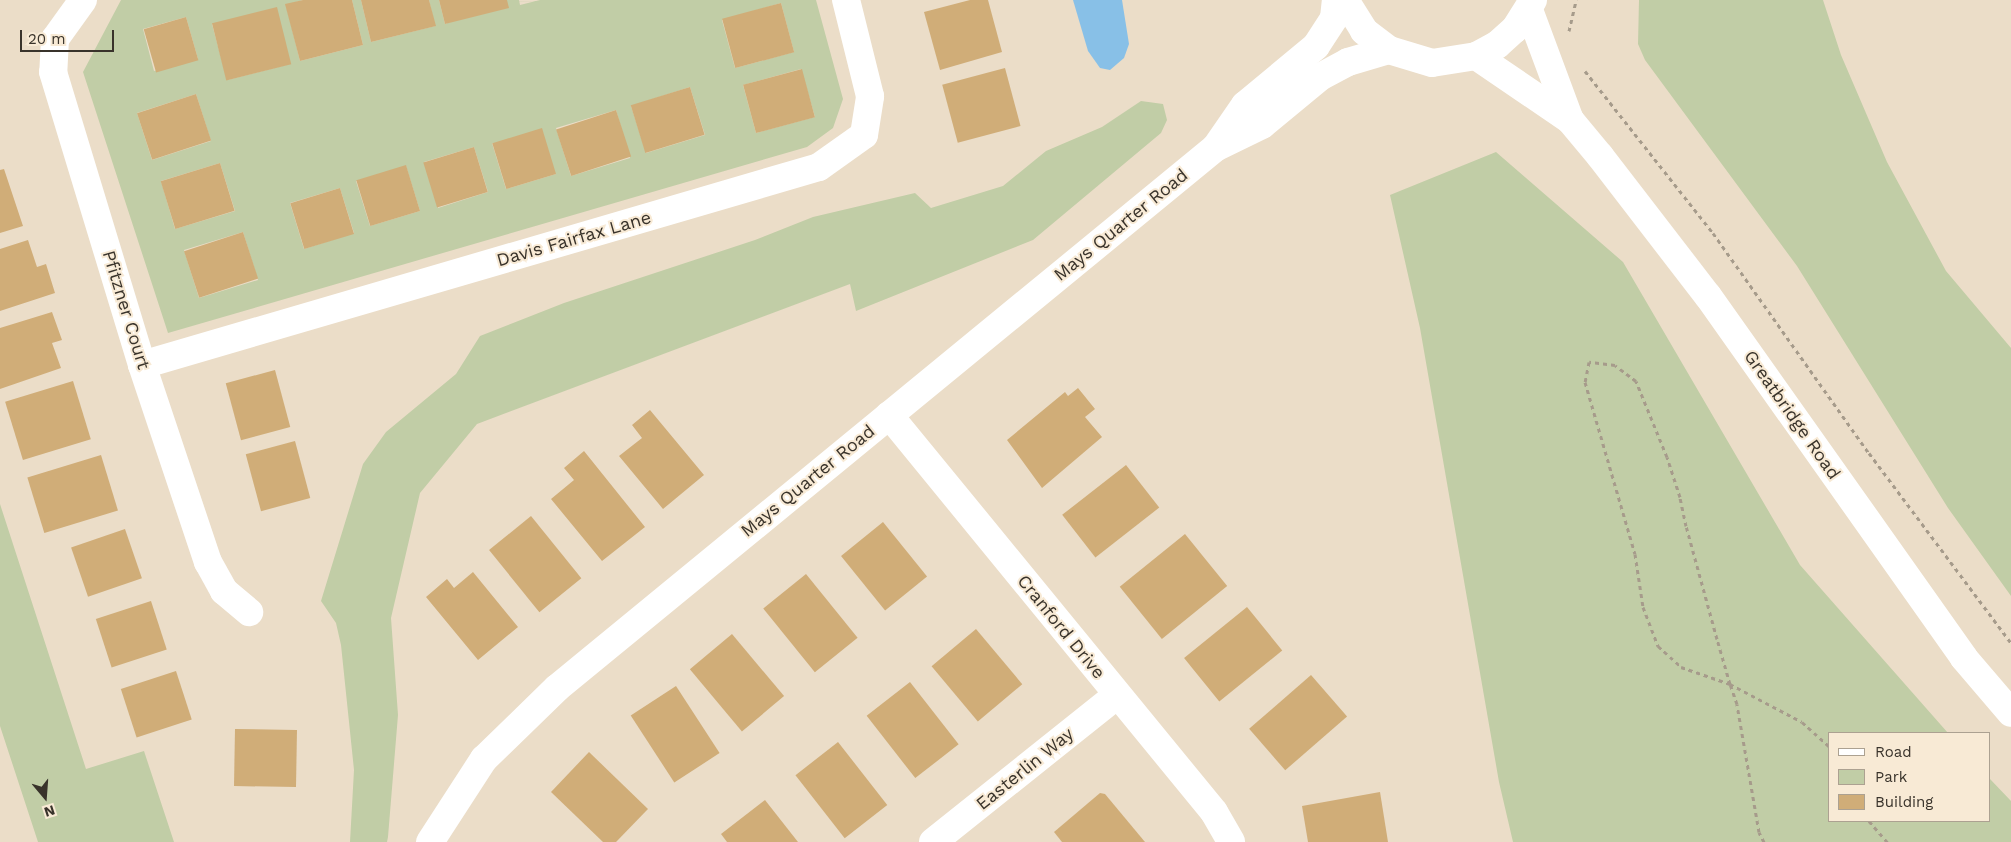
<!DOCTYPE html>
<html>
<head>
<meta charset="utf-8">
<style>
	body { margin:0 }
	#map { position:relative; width:2011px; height:842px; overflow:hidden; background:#ebddc8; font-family:"Work Sans",sans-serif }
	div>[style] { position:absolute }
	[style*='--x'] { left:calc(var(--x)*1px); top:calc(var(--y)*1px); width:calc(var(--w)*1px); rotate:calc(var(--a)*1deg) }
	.green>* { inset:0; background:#c1cda6 }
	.water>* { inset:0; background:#88c0e7 }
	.building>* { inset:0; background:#d0ad78; transform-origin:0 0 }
	.path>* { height:3px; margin-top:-1.5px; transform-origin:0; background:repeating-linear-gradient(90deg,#a69b8b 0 4px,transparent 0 8px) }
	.minor>* { height:28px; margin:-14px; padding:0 14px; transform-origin:14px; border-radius:14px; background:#fff }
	span { translate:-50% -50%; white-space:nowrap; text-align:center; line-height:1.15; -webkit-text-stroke:4px #f8ead5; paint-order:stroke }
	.street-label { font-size:18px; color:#39332b }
	.legend { position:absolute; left:1828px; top:732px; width:162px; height:90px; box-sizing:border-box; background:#f8ead5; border:1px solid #aca191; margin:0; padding:6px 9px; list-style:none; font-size:15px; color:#39332b }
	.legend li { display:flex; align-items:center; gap:10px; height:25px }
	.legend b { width:25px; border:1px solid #aca191 }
	.north { position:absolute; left:20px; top:772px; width:50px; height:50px; -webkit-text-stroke:4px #f8ead5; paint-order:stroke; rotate:162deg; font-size:14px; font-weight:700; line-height:20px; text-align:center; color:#39332b }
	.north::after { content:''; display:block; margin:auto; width:18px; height:22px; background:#39332b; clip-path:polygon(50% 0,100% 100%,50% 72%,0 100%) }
	.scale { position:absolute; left:20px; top:30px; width:94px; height:22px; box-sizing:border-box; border:2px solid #39332b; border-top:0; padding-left:6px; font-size:15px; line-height:18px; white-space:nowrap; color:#39332b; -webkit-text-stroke:4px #f8ead5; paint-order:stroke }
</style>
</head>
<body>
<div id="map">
	<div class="green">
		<i style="clip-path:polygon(evenodd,121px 0,303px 0,286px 5px,300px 61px,363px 45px,352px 0,361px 0,371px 42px,435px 26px,429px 0,439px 0,445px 24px,507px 0,519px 0,520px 5px,540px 0,816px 0,843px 99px,833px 128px,807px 147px,168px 333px,83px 72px,121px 0,781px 3px,794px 52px,735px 68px,722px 20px,781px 3px,121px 0,186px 17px,198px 59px,154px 71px,143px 29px,186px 17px,121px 0,212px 24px,290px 64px,227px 80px,212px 24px,121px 0,801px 69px,815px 117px,756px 133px,743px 85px,801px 69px,121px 0,690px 87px,705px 135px,646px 153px,631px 106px,690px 87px,121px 0,196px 94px,211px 141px,152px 160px,137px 113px,196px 94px,121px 0,616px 110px,630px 158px,571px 176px,556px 128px,616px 110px,121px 0,492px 143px,556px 174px,506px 189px,492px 143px,121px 0,474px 147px,488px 192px,438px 208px,424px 162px,474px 147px,121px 0,220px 163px,235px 211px,175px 229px,161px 181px,220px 163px,121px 0,406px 166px,420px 211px,370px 226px,356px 181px,406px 166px,121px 0,340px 188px,354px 233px,304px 249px,290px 203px,340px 188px,121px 0,243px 232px,258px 280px,199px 298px,184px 250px,243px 232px)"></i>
		<i style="clip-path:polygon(1639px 0,1823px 0,1841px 55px,1887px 162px,1946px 271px,2011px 348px,2011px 596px,1948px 508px,1797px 266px,1645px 60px,1638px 44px)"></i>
		<i style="clip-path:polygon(1141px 101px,1163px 104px,1167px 120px,1161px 133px,1033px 240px,856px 311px,850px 284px,477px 424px,420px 493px,391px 618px,398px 715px,388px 837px,387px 842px,350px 842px,354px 770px,341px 645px,336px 623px,321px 601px,363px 464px,386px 432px,456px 374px,480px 336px,564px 303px,755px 240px,813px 217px,915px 193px,931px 208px,1003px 186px,1046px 151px,1102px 127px)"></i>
		<i style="clip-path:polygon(1496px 152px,1623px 262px,1800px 565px,1948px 733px,1830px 733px,1830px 821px,1990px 821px,1990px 779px,2011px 801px,2011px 842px,1513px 842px,1499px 782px,1420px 328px,1390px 195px)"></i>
		<i style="clip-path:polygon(0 504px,86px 769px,144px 751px,174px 842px,38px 842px,0 726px)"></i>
	</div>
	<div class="water">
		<i style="clip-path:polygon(1073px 0,1122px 0,1129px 44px,1124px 58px,1110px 70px,1100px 68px,1088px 51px)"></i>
	</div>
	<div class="building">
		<i style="clip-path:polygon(303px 0,352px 0,363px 45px,300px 61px,285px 4px)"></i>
		<i style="clip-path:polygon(361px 0,429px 0,436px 26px,371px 42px)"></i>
		<i style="clip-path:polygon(439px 0,507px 0,509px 8px,445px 24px)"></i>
		<i style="clip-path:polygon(970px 0,988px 0,1002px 52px,940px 70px,924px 12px)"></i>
		<i style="left:781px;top:3px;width:51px;height:61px;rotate:75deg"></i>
		<i style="left:277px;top:7px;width:59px;height:67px;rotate:76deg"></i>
		<i style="left:186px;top:17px;width:45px;height:44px;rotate:74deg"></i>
		<i style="left:1005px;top:68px;width:60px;height:65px;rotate:75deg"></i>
		<i style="left:802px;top:69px;width:50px;height:61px;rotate:75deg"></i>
		<i style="left:690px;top:87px;width:50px;height:62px;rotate:73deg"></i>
		<i style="left:196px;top:94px;width:49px;height:62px;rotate:72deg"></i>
		<i style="left:616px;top:110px;width:49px;height:63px;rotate:72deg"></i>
		<i style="left:542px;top:128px;width:48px;height:52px;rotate:73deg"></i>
		<i style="left:474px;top:147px;width:47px;height:53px;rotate:73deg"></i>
		<i style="left:220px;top:163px;width:50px;height:62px;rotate:73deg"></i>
		<i style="left:406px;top:165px;width:48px;height:52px;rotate:73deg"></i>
		<i style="clip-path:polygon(4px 169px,23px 226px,0 233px,0 170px)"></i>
		<i style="left:340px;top:188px;width:48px;height:52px;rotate:73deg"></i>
		<i style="left:243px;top:232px;width:49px;height:62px;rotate:72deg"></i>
		<i style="clip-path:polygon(28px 240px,37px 267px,46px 264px,55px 293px,0 311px,0 249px)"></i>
		<i style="clip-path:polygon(52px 312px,62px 340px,52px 343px,61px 368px,0 389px,0 328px)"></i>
		<i style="left:275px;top:370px;width:59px;height:51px;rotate:75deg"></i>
		<i style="left:73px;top:381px;width:61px;height:71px;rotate:73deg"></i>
		<i style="clip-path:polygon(1078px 388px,1095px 409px,1085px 417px,1102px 437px,1042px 488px,1007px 440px,1065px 392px,1068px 396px)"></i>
		<i style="clip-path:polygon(650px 410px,704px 475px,663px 509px,619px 456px,642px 438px,632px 425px)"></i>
		<i style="left:295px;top:441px;width:59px;height:51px;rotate:75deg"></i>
		<i style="clip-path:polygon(584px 451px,645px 527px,602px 561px,551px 499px,574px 480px,564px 468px)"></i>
		<i style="left:101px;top:455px;width:58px;height:77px;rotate:73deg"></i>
		<i style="left:1126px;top:465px;width:54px;height:81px;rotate:52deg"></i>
		<i style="left:531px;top:516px;width:80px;height:54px;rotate:51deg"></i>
		<i style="left:883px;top:522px;width:70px;height:54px;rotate:51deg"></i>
		<i style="left:125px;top:529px;width:52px;height:57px;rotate:71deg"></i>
		<i style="left:1185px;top:534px;width:67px;height:84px;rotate:51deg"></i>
		<i style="clip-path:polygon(473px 572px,518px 627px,478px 660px,426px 597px,447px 579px,454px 588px)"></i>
		<i style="left:806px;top:574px;width:82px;height:55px;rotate:51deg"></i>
		<i style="left:151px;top:601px;width:51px;height:58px;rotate:72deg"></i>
		<i style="left:1247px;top:607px;width:56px;height:81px;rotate:51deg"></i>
		<i style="left:976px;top:629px;width:72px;height:58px;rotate:50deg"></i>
		<i style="left:732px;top:634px;width:81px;height:55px;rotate:50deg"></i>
		<i style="left:176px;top:671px;width:51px;height:58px;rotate:72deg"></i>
		<i style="left:1311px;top:675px;width:55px;height:82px;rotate:49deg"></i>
		<i style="left:910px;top:682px;width:79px;height:55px;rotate:52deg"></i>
		<i style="left:676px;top:686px;width:80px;height:54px;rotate:57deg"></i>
		<i style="left:235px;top:729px;width:62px;height:57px;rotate:1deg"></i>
		<i style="left:838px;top:742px;width:80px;height:54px;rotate:52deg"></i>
		<i style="clip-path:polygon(589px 752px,648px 809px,616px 842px,603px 842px,551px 792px)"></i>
		<i style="clip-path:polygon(1380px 792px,1388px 842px,1308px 842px,1302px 806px)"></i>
		<i style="clip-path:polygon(1100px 793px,1105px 794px,1145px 842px,1062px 842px,1054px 832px)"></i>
		<i style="clip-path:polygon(765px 800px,798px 842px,727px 842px,721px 834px)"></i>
	</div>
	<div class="path">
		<i style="--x:1569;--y:31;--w:32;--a:-77"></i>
		<i style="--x:1585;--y:71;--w:206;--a:51.7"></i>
		<i style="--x:1713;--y:233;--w:270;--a:54.7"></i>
		<i style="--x:1869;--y:453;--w:237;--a:53.2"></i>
		<i style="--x:1869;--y:821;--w:28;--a:49"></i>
		<i style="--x:1764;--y:842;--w:11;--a:-117"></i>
		<i style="--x:1759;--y:832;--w:130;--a:-99.8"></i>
		<i style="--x:1737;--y:704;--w:21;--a:-109"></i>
		<i style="--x:1730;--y:684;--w:47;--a:-106.1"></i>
		<i style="--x:1717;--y:639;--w:117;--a:-105.3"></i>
		<i style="--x:1686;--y:526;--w:30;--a:-102"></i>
		<i style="--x:1680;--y:497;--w:42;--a:-108"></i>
		<i style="--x:1667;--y:457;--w:82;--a:-112.2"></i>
		<i style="--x:1636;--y:381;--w:26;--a:-143"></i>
		<i style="--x:1615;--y:365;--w:26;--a:-173"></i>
		<i style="--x:1589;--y:362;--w:20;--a:101"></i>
		<i style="--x:1585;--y:382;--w:179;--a:73.8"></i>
		<i style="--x:1635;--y:554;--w:54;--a:81.4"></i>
		<i style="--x:1643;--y:607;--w:42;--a:69"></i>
		<i style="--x:1658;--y:646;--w:31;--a:42"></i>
		<i style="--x:1681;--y:667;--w:52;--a:19.1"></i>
		<i style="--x:1730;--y:684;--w:81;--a:27.8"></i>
		<i style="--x:1802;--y:722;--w:38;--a:42"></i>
	</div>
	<div class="minor">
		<i style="--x:83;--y:0;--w:48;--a:125.7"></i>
		<i style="--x:55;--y:39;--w:33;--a:93"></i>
		<i style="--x:53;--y:72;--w:306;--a:73.1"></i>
		<i style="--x:142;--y:365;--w:208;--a:71.5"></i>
		<i style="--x:208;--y:562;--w:33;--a:61"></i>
		<i style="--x:224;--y:591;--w:33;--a:40"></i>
		<i style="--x:1345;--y:0;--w:36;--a:58"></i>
		<i style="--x:1364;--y:31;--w:31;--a:37"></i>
		<i style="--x:1389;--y:50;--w:45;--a:16.8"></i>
		<i style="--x:1432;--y:63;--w:45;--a:-9"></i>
		<i style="--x:1476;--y:56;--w:24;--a:-28"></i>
		<i style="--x:1497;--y:45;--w:24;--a:-42"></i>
		<i style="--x:1515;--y:29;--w:34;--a:-58"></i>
		<i style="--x:1529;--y:10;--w:117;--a:69.6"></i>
		<i style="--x:1476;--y:56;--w:114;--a:34.2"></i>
		<i style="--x:1570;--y:120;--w:47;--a:50.2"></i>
		<i style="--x:1600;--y:156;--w:177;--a:52.4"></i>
		<i style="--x:1708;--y:296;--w:443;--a:54.7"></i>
		<i style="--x:1964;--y:658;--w:72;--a:49.5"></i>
		<i style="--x:1216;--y:147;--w:51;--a:-55.4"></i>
		<i style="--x:1245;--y:105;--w:92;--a:-39.7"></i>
		<i style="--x:1316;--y:46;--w:33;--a:-57"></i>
		<i style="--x:1334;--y:18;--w:18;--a:-84"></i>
		<i style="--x:142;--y:365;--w:705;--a:-16.3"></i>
		<i style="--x:819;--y:167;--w:55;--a:-35.4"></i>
		<i style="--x:864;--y:135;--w:39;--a:-81"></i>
		<i style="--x:870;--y:96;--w:99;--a:-104"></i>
		<i style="--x:889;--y:415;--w:513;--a:50.69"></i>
		<i style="--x:1214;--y:812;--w:34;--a:60"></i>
		<i style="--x:430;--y:842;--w:99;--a:-57"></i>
		<i style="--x:484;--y:759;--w:102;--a:-44.2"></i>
		<i style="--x:557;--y:688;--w:851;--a:-39.37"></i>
		<i style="--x:1215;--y:148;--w:52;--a:-26.1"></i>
		<i style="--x:1262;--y:125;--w:75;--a:-39.6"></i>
		<i style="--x:1320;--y:77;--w:32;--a:-28"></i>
		<i style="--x:1348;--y:62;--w:43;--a:-16.3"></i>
		<i style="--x:933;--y:842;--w:236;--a:-38.6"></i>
	</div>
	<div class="street-label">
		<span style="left:1121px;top:225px;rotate:-39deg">Mays Quarter Road</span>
		<span style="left:574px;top:239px;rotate:-16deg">Davis Fairfax Lane</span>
		<span style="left:126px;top:310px;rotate:73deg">Pfitzner Court</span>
		<span style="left:1792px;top:415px;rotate:55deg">Greatbridge Road</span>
		<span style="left:808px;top:481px;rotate:-39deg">Mays Quarter Road</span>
		<span style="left:1061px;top:627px;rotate:51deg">Cranford Drive</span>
		<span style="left:1025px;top:769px;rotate:-39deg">Easterlin Way</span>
	</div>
	<ul class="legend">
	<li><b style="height:6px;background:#fff"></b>Road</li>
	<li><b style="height:14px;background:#c1cda6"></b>Park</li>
	<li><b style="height:14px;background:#d0ad78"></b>Building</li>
	</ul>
	<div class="north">N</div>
	<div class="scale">20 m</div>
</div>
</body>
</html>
